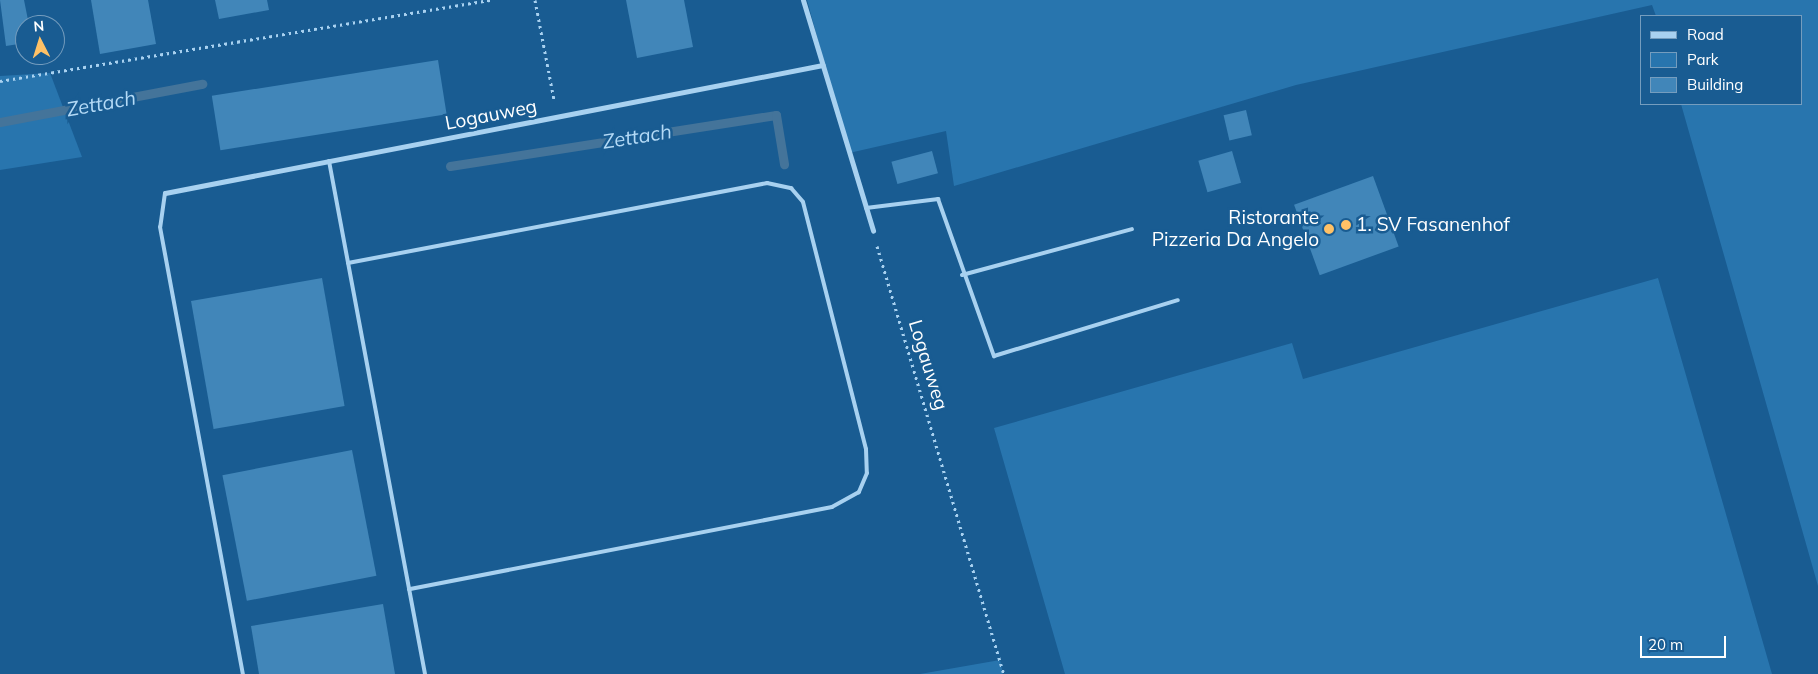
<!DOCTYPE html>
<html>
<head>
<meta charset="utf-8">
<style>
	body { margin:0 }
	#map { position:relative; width:1818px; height:674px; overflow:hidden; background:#195c92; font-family:Mulish,sans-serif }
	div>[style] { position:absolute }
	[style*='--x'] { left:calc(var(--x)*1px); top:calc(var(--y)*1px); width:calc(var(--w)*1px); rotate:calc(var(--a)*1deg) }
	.green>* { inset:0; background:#2875ae }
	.stream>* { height:9px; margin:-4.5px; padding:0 4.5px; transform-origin:4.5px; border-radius:4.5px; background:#44749a }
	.building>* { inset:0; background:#4186b9; transform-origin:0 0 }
	.path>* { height:3px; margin-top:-1.5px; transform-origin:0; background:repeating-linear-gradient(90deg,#a8d1f0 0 2.5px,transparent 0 6.5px) }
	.service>* { height:4px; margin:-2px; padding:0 2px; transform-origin:2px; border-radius:2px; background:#a8d1f0 }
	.minor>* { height:5px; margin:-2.5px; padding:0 2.5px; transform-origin:2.5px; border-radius:2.5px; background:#a8d1f0 }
	.dots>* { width:14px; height:14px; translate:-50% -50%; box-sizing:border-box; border:2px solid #195c92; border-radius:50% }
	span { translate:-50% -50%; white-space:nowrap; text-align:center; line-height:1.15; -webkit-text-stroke:5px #195c92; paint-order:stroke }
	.street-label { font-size:19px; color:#fff }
	.poi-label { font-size:19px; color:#fff }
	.right { translate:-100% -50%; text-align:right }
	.left { translate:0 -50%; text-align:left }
	.water-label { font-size:20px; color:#b4daf6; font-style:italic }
	.legend { position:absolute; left:1640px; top:15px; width:162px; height:90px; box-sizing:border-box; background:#195c92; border:1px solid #759dbe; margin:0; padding:6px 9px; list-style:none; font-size:15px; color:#fff }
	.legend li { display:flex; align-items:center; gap:10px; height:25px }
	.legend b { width:25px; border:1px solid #759dbe }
	.north { position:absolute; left:15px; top:15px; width:50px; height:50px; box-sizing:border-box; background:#195c92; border:1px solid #759dbe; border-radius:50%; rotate:355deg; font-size:14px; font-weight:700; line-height:20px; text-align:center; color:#fff }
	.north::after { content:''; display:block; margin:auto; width:18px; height:22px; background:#ffc166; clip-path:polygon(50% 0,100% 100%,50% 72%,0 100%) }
	.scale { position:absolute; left:1640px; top:636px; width:86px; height:22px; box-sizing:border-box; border:2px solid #fff; border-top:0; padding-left:6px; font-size:15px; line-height:18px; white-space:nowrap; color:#fff; -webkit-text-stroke:4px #195c92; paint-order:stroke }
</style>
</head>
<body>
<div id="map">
	<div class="green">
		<i style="clip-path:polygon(807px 0,1818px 0,1818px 586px,1681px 104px,1802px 104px,1802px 16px,1656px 16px,1652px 5px,1296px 85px,954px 186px,946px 131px,849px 153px)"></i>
		<i style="clip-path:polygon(50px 73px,82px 157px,0 170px,0 76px)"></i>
		<i style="clip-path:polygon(1658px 278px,1772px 674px,1065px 674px,994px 428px,1292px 343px,1303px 379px)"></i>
		<i style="clip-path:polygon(1000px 660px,1003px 674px,920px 674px)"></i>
	</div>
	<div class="stream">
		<i style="--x:0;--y:122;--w:206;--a:-10.7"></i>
		<i style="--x:450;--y:166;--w:330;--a:-8.9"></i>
		<i style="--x:776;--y:115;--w:50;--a:80.7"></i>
	</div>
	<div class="building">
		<i style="clip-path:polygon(0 0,24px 0,29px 25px,25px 25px,25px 43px,6px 46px)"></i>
		<i style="clip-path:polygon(91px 0,148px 0,156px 44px,100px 54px)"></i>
		<i style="clip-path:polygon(215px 0,267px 0,269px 10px,219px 19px)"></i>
		<i style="clip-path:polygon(626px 0,684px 0,693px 47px,637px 58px)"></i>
		<i style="left:438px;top:60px;width:55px;height:229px;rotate:81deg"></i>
		<i style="left:1246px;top:110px;width:26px;height:23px;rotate:77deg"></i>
		<i style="left:932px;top:151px;width:23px;height:42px;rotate:75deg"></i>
		<i style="left:1232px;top:151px;width:33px;height:35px;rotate:74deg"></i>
		<i style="left:1373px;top:176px;width:75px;height:84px;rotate:70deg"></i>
		<i style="left:322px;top:278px;width:130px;height:133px;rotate:80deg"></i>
		<i style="left:352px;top:450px;width:128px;height:132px;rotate:79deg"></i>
		<i style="clip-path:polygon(383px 604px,395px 674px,259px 674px,251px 626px)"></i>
	</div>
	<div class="path">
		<i style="--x:535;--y:0;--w:102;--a:79.2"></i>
		<i style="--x:0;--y:81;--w:498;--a:-9.4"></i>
		<i style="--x:877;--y:246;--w:446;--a:73.5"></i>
	</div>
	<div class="service">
		<i style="--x:329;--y:161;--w:522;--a:79.4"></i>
		<i style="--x:165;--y:193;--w:34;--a:98"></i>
		<i style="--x:160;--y:227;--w:455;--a:79.5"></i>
		<i style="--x:866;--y:208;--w:73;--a:-7.1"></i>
		<i style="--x:938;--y:199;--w:167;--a:70.4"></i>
		<i style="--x:994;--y:356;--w:192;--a:-16.9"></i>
		<i style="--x:348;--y:263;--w:427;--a:-10.8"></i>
		<i style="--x:767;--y:183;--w:25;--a:12"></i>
		<i style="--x:791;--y:188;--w:18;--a:49"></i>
		<i style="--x:803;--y:202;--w:255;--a:75.7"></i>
		<i style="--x:866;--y:449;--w:24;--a:88"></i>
		<i style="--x:867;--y:473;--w:21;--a:113"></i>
		<i style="--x:859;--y:492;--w:31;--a:151"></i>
		<i style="--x:832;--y:507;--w:431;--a:169"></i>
		<i style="--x:962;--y:275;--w:176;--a:-15.1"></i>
	</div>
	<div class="minor">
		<i style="--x:803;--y:0;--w:241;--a:73.1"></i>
		<i style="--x:165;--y:193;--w:670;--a:-11.01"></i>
	</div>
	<div class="dots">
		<i style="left:1346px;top:225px;background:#ffc166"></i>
		<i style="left:1329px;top:229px;background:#ffc166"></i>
	</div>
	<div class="street-label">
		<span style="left:491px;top:115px;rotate:-11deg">Logauweg</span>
		<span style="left:928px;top:365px;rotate:73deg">Logauweg</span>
	</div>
	<div class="poi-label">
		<span class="right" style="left:1319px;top:229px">Ristorante<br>Pizzeria Da Angelo</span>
		<span class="left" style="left:1356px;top:225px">1. SV Fasanenhof</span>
	</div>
	<div class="water-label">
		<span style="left:101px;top:103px;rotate:-10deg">Zettach</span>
		<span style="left:637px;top:136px;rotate:-9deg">Zettach</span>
	</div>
	<ul class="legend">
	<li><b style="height:6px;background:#a8d1f0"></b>Road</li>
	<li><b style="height:14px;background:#2875ae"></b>Park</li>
	<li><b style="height:14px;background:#4186b9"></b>Building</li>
	</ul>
	<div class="north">N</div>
	<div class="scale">20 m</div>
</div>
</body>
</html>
